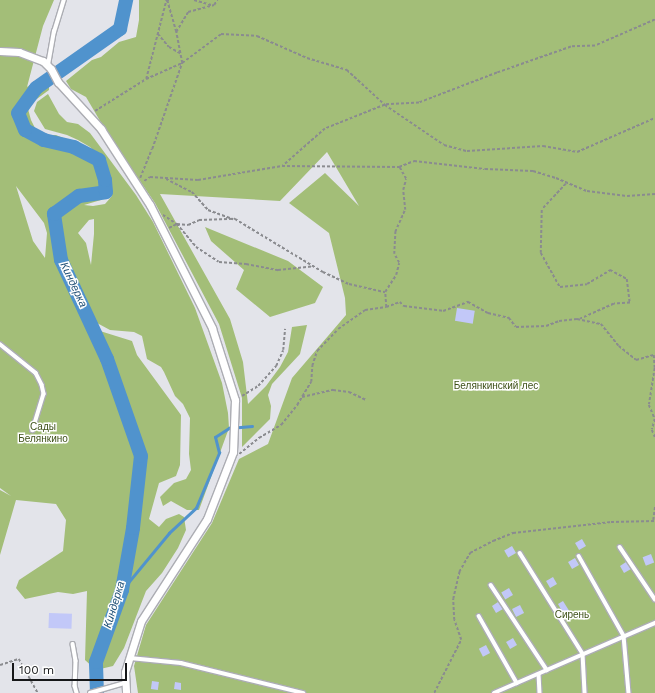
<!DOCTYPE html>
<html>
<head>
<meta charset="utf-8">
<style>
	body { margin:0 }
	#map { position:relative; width:655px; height:693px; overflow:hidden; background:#e3e4ea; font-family:"Work Sans",sans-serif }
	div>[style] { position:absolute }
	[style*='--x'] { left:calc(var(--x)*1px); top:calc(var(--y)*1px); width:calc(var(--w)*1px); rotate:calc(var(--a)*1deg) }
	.green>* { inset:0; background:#a3be78 }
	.stream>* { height:2.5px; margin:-1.25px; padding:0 1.25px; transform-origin:1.25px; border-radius:1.25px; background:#5093cd }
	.river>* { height:14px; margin:-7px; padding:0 7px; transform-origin:7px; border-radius:7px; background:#5093cd }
	.building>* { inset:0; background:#c2c8f8; transform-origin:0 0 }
	.path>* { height:1.5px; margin-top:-0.75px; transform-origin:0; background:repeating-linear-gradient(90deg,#8a8b8f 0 3px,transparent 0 5px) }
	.roads { filter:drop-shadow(1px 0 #acadb3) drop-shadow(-1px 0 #acadb3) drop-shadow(0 1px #acadb3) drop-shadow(0 -1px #acadb3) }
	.lane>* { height:3.5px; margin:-1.75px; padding:0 1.75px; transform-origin:1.75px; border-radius:1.75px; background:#fff }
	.street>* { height:7px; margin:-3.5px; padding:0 3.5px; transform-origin:3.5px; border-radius:3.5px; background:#fff }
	span { translate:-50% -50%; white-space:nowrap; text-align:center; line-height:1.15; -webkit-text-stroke:3px #fff; paint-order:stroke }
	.park-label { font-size:10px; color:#3d5017 }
	.water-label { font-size:11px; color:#1d4e75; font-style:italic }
	.scale { position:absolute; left:12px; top:663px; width:115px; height:18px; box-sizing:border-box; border:2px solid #161719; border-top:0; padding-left:5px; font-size:12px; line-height:14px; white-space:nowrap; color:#161719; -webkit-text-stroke:3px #fff; paint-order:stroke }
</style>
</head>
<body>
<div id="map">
	<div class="green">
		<i style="clip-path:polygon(evenodd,0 0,54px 0,43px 26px,27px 87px,34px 82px,45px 77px,49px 84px,49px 90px,34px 101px,28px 109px,31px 120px,36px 130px,44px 135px,56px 135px,82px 146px,100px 157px,90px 147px,78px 140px,67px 135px,45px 129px,34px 111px,37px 102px,48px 94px,59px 114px,67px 122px,78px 124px,90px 133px,136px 195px,153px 222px,195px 308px,222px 383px,228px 413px,229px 428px,199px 510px,187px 510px,171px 501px,163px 506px,160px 497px,174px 483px,186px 479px,191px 470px,189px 454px,190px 418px,183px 404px,175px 396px,164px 372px,161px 367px,147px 359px,142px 336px,134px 332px,110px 330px,97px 323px,100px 331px,132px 341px,137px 355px,181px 415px,180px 465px,176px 476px,159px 483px,149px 519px,159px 527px,166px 519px,179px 514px,184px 517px,186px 530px,178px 548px,162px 573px,146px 591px,124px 648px,113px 666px,96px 670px,85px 660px,87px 591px,73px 594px,58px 592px,25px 599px,16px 588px,19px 580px,63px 551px,66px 520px,56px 504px,16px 500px,0 555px,0 490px,11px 496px,0 488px,0 0,102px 159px,105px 162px,110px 181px,112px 196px,105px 204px,93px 206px,84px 205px,101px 200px,108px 193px,107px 180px,102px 159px,0 0,16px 186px,44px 223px,47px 233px,45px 258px,33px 241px,16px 186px,0 0,94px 219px,94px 234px,91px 265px,86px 243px,78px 233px,89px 220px,94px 219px)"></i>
		<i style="clip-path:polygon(139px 0,655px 0,655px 693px,138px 693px,134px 666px,146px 625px,212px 523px,239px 459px,268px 444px,292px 378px,346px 315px,345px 298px,329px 233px,289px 203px,325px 173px,359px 206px,327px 152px,280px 201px,160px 194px,230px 319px,243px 362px,248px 404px,266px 386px,280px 367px,288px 352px,292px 327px,307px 325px,300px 354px,272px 384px,268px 395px,271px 406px,270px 419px,242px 447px,242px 398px,219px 324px,155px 203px,106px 131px,86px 97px,71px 89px,66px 81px,92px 60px,101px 57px,119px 42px,136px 37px,139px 20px)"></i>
		<i style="clip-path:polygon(205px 227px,288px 261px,323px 287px,315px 303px,270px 317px,236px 289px,244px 270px,211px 241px)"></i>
	</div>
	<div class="stream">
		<i style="--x:122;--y:590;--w:74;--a:-50.5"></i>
		<i style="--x:169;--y:533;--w:37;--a:-43"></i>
		<i style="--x:196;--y:508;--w:60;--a:-67.3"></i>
		<i style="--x:219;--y:453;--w:16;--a:-104"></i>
		<i style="--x:215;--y:437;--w:17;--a:-33"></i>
		<i style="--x:229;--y:428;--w:23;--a:-5"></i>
	</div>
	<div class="river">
		<i style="--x:97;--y:693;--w:31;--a:-92"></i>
		<i style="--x:96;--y:662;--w:77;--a:-70.1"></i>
		<i style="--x:122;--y:590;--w:63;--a:-79.9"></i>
		<i style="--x:133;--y:528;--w:72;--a:-83.7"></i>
		<i style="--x:141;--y:456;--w:103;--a:-109.3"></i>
		<i style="--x:107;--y:359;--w:109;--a:-114.9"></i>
		<i style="--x:61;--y:260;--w:47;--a:-98.7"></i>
		<i style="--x:54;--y:214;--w:31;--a:-36"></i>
		<i style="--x:79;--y:196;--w:27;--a:-8"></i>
		<i style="--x:106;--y:192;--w:12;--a:-95"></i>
		<i style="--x:105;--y:180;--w:21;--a:-107"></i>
		<i style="--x:99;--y:160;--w:28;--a:-153"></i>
		<i style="--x:74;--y:147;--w:31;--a:-167"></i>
		<i style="--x:44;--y:140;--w:21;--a:-152"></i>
		<i style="--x:25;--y:130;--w:18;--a:-112"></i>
		<i style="--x:18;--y:113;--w:31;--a:-54"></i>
		<i style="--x:36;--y:88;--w:103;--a:-35.1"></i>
		<i style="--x:120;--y:29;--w:30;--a:-78"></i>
	</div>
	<div class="building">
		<i style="left:457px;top:308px;width:18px;height:13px;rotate:9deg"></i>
		<i style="left:582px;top:539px;width:8px;height:8px;rotate:60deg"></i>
		<i style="left:512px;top:546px;width:8px;height:9px;rotate:60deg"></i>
		<i style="left:651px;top:554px;width:9px;height:9px;rotate:69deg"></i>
		<i style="left:575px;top:558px;width:8px;height:8px;rotate:60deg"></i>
		<i style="clip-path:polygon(626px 562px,631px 569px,624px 573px,620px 566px)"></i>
		<i style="left:553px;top:577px;width:8px;height:8px;rotate:60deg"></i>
		<i style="left:509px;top:588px;width:8px;height:9px;rotate:60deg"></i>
		<i style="clip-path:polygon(563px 601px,573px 617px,567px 620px,558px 604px)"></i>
		<i style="clip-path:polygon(498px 602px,503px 609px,496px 613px,492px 606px)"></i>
		<i style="left:520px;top:605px;width:9px;height:9px;rotate:63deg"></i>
		<i style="left:49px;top:613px;width:23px;height:15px;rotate:2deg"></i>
		<i style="left:513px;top:638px;width:8px;height:8px;rotate:60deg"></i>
		<i style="left:486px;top:645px;width:9px;height:8px;rotate:63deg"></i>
		<i style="left:152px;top:681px;width:7px;height:8px;rotate:8deg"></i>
		<i style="clip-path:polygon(175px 682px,181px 683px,181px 690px,174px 689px)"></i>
	</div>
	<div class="path">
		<i style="--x:194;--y:0;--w:19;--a:16"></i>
		<i style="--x:655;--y:20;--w:65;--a:156.6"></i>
		<i style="--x:595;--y:46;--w:24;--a:178"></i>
		<i style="--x:571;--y:47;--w:78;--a:160.6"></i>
		<i style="--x:497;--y:73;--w:84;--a:159"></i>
		<i style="--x:419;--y:103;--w:34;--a:177"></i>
		<i style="--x:385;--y:105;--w:71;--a:34.1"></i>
		<i style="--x:444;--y:145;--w:24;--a:15"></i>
		<i style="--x:467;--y:151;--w:76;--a:-3.8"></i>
		<i style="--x:543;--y:146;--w:35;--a:10"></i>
		<i style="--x:577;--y:152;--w:85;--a:-23.6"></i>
		<i style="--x:176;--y:32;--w:23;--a:-59"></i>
		<i style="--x:188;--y:12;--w:27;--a:-15"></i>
		<i style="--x:214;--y:5;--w:6;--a:-59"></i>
		<i style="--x:158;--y:34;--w:17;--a:50"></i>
		<i style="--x:169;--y:47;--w:13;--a:29"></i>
		<i style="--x:146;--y:79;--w:81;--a:-75.6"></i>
		<i style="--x:166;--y:1;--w:3;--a:-18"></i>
		<i style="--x:95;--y:111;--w:60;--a:-32.1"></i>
		<i style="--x:146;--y:79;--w:39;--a:-24"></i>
		<i style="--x:182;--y:63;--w:32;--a:-101"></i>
		<i style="--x:176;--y:32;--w:33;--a:-106"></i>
		<i style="--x:140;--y:178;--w:31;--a:-68"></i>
		<i style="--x:152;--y:149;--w:91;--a:-70.8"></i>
		<i style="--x:182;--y:63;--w:49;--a:-36.6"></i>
		<i style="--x:221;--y:34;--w:36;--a:3"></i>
		<i style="--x:257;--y:36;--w:55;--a:23.7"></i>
		<i style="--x:307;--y:58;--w:42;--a:16.7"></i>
		<i style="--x:347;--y:70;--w:52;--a:42.6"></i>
		<i style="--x:385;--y:105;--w:65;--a:158.2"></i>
		<i style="--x:325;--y:129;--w:56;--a:138.6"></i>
		<i style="--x:166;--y:179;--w:29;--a:27"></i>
		<i style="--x:192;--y:192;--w:24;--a:48"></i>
		<i style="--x:208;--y:210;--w:27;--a:20"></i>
		<i style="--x:144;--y:181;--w:7;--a:-34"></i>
		<i style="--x:150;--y:177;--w:48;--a:3.6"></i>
		<i style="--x:198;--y:180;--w:85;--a:-9.5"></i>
		<i style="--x:282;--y:166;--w:117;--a:0.5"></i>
		<i style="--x:399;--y:167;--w:16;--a:-22"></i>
		<i style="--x:414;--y:161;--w:71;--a:6.4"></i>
		<i style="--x:485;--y:169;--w:48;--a:2.4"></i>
		<i style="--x:533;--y:171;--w:24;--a:17"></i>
		<i style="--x:556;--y:178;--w:34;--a:23"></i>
		<i style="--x:587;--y:191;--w:40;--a:7.1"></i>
		<i style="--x:627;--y:196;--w:28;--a:-4"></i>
		<i style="--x:566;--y:184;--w:35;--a:133"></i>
		<i style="--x:542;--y:210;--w:43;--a:91.3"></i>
		<i style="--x:541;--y:253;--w:39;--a:61"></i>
		<i style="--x:560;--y:287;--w:27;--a:-6"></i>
		<i style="--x:587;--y:284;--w:27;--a:-31"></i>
		<i style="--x:610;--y:270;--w:19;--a:28"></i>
		<i style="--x:627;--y:279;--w:24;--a:83"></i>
		<i style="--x:630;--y:303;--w:16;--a:176"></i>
		<i style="--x:614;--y:304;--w:37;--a:156"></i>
		<i style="--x:163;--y:215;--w:17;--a:33"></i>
		<i style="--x:177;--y:224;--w:30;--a:50"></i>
		<i style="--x:196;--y:247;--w:27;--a:33"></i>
		<i style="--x:219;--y:262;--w:27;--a:4"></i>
		<i style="--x:246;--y:264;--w:33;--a:11"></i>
		<i style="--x:278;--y:270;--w:36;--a:-6"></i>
		<i style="--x:169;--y:228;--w:9;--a:-27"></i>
		<i style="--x:177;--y:224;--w:11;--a:5"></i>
		<i style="--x:188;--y:225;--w:12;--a:-24"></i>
		<i style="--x:199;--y:220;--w:36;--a:-2"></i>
		<i style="--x:235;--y:219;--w:103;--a:31.1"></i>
		<i style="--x:323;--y:272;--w:29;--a:25"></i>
		<i style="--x:349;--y:284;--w:37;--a:13"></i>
		<i style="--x:386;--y:307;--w:15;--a:-94"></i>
		<i style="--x:385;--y:292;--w:20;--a:-57"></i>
		<i style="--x:396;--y:275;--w:12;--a:-76"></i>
		<i style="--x:399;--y:263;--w:10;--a:-119"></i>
		<i style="--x:394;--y:254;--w:22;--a:-87"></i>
		<i style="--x:395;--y:232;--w:24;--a:-66"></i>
		<i style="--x:405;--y:210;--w:20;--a:-96"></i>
		<i style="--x:403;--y:190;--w:11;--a:-75"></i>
		<i style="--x:406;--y:179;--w:14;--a:-120"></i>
		<i style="--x:242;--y:396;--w:19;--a:-32"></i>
		<i style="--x:258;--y:386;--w:27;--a:-48"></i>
		<i style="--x:276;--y:366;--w:17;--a:-66"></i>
		<i style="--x:283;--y:350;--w:21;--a:-85"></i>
		<i style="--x:302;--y:397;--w:32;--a:-13"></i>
		<i style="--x:333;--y:390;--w:16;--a:7"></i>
		<i style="--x:349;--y:392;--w:19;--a:25"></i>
		<i style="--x:239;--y:454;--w:26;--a:-39"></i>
		<i style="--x:259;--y:438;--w:26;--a:-31"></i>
		<i style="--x:281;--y:425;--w:26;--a:-51"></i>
		<i style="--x:297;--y:405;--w:27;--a:-59"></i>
		<i style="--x:311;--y:382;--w:16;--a:-86"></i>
		<i style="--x:312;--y:366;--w:16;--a:-72"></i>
		<i style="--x:317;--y:351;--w:30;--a:-46"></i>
		<i style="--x:338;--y:329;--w:33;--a:-35"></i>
		<i style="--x:365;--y:310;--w:21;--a:-8"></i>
		<i style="--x:386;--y:307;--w:15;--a:-20"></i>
		<i style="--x:400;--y:302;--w:6;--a:45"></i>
		<i style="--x:404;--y:306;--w:39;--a:7"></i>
		<i style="--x:443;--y:311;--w:27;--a:-20"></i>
		<i style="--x:468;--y:302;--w:23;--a:29"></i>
		<i style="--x:488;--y:313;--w:22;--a:13"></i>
		<i style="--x:509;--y:318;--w:11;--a:52"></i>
		<i style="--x:516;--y:327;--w:30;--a:-2"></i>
		<i style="--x:546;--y:326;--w:14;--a:-21"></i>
		<i style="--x:559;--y:321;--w:18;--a:-6"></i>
		<i style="--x:577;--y:319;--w:25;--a:12"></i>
		<i style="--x:601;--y:324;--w:28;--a:51"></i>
		<i style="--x:619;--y:346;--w:22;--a:39"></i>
		<i style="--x:636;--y:360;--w:19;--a:-16"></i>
		<i style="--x:654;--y:355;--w:13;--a:86"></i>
		<i style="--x:655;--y:368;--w:37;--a:99"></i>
		<i style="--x:649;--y:405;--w:15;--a:67"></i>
		<i style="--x:655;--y:419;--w:11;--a:105"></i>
		<i style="--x:652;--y:430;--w:8;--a:67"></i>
		<i style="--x:653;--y:520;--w:14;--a:-82"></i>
		<i style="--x:0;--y:665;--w:20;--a:-18"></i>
		<i style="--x:19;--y:659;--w:39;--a:61"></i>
		<i style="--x:434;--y:693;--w:59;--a:-63"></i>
		<i style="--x:461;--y:640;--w:21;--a:-109"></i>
		<i style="--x:454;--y:620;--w:21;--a:-93"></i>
		<i style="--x:453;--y:599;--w:28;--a:-77"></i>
		<i style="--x:459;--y:572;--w:22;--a:-60"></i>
		<i style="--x:470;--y:553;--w:26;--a:-28"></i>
		<i style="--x:493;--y:541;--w:22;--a:-22"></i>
		<i style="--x:513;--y:533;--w:99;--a:-6.4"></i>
		<i style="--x:611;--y:522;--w:44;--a:-1.3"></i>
	</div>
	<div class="roads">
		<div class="lane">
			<i style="--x:48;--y:65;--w:34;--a:-80"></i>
			<i style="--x:54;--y:32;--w:34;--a:-73"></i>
			<i style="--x:0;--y:344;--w:46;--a:38.9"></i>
			<i style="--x:36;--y:373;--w:13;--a:63"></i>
			<i style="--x:42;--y:385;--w:9;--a:77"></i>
			<i style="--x:44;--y:394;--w:38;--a:107"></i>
			<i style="--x:620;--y:547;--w:63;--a:56.1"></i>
			<i style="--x:520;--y:553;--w:119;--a:58"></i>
			<i style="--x:583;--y:654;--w:39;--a:87"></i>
			<i style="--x:579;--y:556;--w:92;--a:60.6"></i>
			<i style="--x:624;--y:636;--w:57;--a:85"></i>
			<i style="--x:491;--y:585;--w:102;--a:56.6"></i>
			<i style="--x:479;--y:616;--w:77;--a:60.4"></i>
			<i style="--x:73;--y:644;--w:17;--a:80"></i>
			<i style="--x:76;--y:661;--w:25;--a:92"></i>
			<i style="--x:75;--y:686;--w:7;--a:74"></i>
			<i style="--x:130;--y:658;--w:51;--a:5.6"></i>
			<i style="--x:181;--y:663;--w:126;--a:13.8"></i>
			<i style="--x:539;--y:674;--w:19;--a:87"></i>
			<i style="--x:90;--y:693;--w:36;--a:-16"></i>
			<i style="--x:494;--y:693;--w:176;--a:-23.5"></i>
		</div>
		<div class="street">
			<i style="--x:0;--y:51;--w:19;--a:3"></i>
			<i style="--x:19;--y:52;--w:26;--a:21"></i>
			<i style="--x:43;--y:61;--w:11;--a:45"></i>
			<i style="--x:51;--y:69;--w:15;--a:62"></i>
			<i style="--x:58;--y:82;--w:64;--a:47.5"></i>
			<i style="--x:101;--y:129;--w:90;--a:57.2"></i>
			<i style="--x:150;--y:205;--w:138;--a:63.2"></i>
			<i style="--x:212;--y:328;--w:76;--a:72.3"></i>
			<i style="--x:235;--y:400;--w:52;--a:92.2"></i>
			<i style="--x:233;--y:452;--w:72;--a:111.2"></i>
			<i style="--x:207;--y:519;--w:121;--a:122.9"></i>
			<i style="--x:141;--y:621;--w:53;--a:107.4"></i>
			<i style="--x:125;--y:672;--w:21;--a:87"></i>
		</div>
	</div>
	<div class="park-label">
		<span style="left:496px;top:386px">Белянкинский лес</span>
		<span style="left:43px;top:432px">Сады<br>Белянкино</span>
		<span style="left:572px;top:615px">Сирень</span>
	</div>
	<div class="water-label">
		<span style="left:73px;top:285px;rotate:65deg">Киндерка</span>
		<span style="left:115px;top:605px;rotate:-73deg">Киндерка</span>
	</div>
	<div class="scale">100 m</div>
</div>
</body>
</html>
